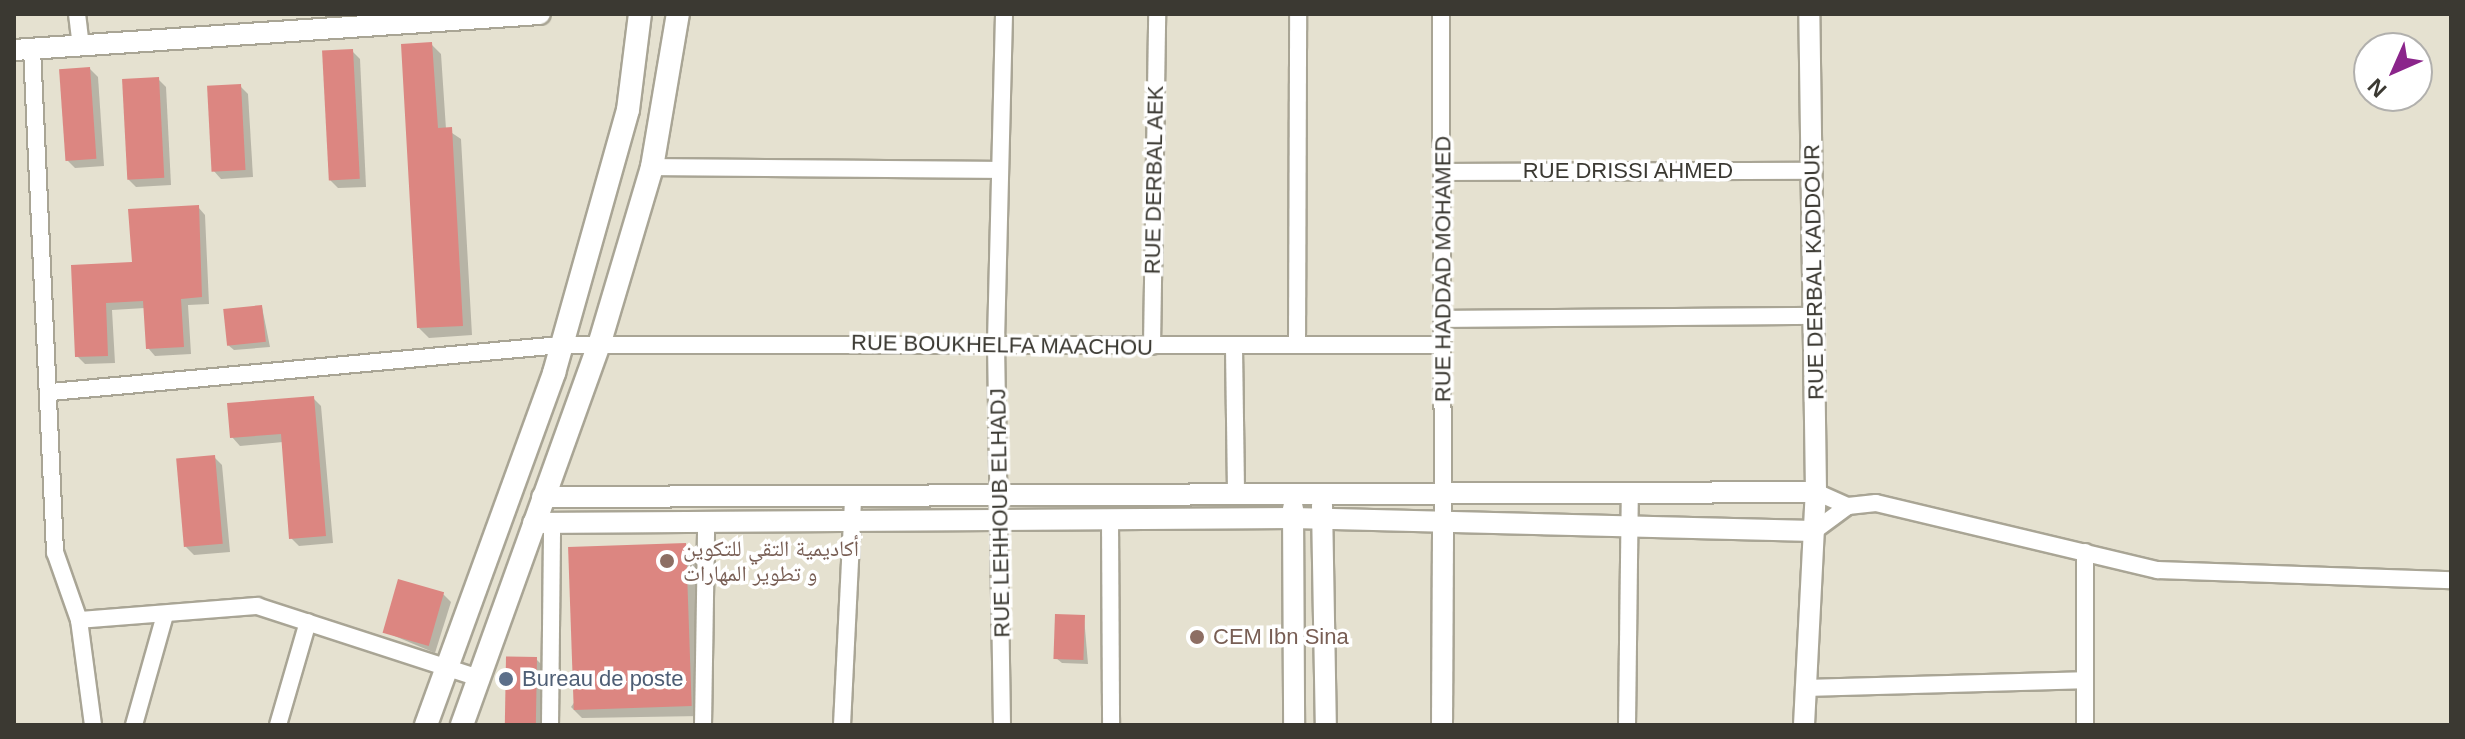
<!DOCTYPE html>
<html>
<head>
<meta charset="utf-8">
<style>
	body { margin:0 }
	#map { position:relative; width:2465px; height:739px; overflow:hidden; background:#e5e1d0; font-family:Arial,"Noto Naskh Arabic",sans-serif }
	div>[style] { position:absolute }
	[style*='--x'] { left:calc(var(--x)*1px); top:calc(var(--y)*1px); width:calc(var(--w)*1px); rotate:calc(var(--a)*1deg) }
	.shadow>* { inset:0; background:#0003 }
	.building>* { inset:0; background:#dc8681; transform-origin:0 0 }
	.roads { filter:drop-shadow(2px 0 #a9a595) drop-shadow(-2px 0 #a9a595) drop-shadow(0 2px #a9a595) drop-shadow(0 -2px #a9a595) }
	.minor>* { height:16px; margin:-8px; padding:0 8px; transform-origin:8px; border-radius:8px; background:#fff }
	.tertiary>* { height:20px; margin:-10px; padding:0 10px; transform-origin:10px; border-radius:10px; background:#fff }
	.secondary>* { height:22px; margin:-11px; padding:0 11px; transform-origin:11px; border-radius:11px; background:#fff }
	.dots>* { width:22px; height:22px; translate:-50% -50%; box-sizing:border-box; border:4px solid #fff; border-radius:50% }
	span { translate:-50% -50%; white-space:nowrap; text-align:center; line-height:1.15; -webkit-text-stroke:7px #fff; paint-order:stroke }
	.street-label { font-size:22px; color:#3b3932 }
	.education-label { font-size:22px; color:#785e54 }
	.left { translate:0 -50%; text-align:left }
	.service-label { font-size:22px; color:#4e5e75 }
	.frame { position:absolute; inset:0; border:16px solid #3b3932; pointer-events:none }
	.north { position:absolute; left:2353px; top:32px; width:80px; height:80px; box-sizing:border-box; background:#fff; border:2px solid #b1b0ad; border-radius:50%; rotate:225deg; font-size:22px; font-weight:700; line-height:32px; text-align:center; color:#3b3932 }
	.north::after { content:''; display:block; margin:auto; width:28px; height:36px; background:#8b258b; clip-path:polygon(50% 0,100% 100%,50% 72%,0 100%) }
</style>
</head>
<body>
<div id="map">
	<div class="shadow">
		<i style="clip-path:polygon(431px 44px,441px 54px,446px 129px,461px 139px,472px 335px,429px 338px,418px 327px)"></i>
		<i style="clip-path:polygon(352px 51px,360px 59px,366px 187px,338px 188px,330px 180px)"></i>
		<i style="clip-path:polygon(90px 69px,98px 77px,104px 166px,75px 168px,67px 160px)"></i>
		<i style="clip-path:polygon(158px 79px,166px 87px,171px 185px,136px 187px,128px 179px)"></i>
		<i style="clip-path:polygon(240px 86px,248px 94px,253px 177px,221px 179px,213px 170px)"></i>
		<i style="clip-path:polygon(198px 207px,205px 215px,209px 304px,188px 305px,191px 354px,155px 356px,148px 348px,145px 308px,112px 310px,115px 363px,85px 364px,77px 356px,73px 267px,134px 264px)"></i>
		<i style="clip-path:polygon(262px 307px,270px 347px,234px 350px,228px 345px)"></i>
		<i style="clip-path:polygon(313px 398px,321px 406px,333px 543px,299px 546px,291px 538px,283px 442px,240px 446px,232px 437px)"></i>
		<i style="clip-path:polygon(214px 457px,222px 465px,230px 552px,194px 555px,186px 547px)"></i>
		<i style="clip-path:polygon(685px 545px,696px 556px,701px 716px,582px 718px,571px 707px)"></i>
		<i style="clip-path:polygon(443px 594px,451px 602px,435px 653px,385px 632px)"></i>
		<i style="clip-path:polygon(1084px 617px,1088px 664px,1062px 663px,1056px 658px)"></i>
		<i style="clip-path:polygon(536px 659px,547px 670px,546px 725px,507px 725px)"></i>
	</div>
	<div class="building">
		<i style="clip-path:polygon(432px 42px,438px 128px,452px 127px,463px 326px,417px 328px,401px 44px)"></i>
		<i style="left:353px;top:49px;width:130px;height:31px;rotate:87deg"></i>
		<i style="left:90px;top:67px;width:92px;height:31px;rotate:86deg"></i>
		<i style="left:159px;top:77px;width:101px;height:37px;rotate:87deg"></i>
		<i style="left:241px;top:84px;width:86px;height:34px;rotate:87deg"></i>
		<i style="clip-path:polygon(199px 205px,202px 297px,181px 299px,184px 347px,146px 349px,143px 301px,106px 303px,108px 356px,75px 357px,71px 265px,132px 262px,128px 209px)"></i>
		<i style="left:262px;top:305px;width:37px;height:39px;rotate:84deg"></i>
		<i style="clip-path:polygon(314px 396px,326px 536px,289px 539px,281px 434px,230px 438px,227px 403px)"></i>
		<i style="left:215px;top:455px;width:89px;height:39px;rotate:85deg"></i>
		<i style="left:686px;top:543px;width:163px;height:118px;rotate:88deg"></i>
		<i style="left:398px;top:579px;width:48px;height:56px;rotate:16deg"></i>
		<i style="left:1055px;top:614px;width:30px;height:45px;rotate:2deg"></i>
		<i style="left:537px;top:657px;width:68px;height:31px;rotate:91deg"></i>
	</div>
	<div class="roads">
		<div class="minor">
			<i style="--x:77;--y:14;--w:33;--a:83"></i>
			<i style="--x:1441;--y:14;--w:510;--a:89.78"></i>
			<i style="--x:32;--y:49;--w:504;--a:87.38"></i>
			<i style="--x:55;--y:552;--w:72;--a:70.6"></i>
			<i style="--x:79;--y:620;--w:106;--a:82.4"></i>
			<i style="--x:652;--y:167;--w:348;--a:0.5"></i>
			<i style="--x:1443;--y:172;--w:370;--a:-0.2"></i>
			<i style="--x:1443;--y:319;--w:373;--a:-0.5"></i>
			<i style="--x:1297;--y:345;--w:331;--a:-89.8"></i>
			<i style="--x:1152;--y:346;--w:332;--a:-89.1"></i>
			<i style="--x:1234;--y:348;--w:143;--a:89.2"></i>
			<i style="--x:51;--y:392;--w:512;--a:-5.27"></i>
			<i style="--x:561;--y:345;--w:882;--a:0"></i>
			<i style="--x:1816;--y:492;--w:35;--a:24"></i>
			<i style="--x:1110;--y:518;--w:207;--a:89.7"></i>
			<i style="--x:1814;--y:531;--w:42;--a:-36.3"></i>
			<i style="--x:1848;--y:506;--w:28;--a:-6"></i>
			<i style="--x:1876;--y:503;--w:290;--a:13.4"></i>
			<i style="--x:2158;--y:570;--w:293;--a:2"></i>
			<i style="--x:2085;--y:552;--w:173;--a:90"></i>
			<i style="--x:79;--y:620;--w:179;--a:-4.5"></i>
			<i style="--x:257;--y:606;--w:232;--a:18"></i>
			<i style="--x:1804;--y:688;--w:280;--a:-1.6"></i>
			<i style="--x:134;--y:725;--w:114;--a:-74.3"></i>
			<i style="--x:278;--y:725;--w:107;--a:-73.8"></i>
			<i style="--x:550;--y:725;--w:202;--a:-89.4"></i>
			<i style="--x:703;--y:725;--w:201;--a:-89.1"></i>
			<i style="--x:842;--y:725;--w:227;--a:-87.2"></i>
			<i style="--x:1002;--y:725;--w:383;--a:-90.9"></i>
			<i style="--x:996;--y:342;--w:328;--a:-88.6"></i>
			<i style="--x:1627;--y:725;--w:232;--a:-89.3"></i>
		</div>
		<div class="tertiary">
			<i style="--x:14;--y:50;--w:527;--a:-3.92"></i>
			<i style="--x:542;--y:497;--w:1274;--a:-0.22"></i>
			<i style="--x:1322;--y:505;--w:220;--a:89"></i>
			<i style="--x:1293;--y:508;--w:217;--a:89.7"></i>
			<i style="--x:533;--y:523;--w:760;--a:-0.38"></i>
			<i style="--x:1293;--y:518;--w:521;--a:1.43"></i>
			<i style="--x:1442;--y:725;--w:201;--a:-89.7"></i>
			<i style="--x:1804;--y:725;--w:233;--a:-87.1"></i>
			<i style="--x:1816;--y:492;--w:478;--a:-90.8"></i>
		</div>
		<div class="secondary">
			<i style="--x:426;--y:725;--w:375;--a:-70"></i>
			<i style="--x:554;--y:373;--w:273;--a:-74.3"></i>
			<i style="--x:628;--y:110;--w:97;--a:-82.9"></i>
			<i style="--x:462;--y:725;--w:404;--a:-70.2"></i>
			<i style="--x:599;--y:345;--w:186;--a:-73.4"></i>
			<i style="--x:652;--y:167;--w:155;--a:-80.4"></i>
		</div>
	</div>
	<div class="dots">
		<i style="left:667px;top:561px;background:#8d6e63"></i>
		<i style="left:1197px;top:637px;background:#8d6e63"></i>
		<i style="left:506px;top:679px;background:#5c6f8a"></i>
	</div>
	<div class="street-label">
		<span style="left:1628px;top:171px">RUE DRISSI AHMED</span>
		<span style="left:1154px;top:180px;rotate:-89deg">RUE DERBAL AEK</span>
		<span style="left:1443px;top:269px;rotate:-90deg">RUE HADDAD MOHAMED</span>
		<span style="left:1814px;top:272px;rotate:-91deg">RUE DERBAL KADDOUR</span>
		<span style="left:1002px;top:345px;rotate:1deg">RUE BOUKHELFA MAACHOU</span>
		<span style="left:1000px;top:513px;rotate:-91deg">RUE LEHHOUB ELHADJ</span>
	</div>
	<div class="education-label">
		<span class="left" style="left:683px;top:561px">أكاديمية التقي للتكوين<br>و تطوير المهارات</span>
		<span class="left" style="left:1213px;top:637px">CEM Ibn Sina</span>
	</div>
	<div class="service-label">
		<span class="left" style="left:522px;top:679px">Bureau de poste</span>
	</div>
	<div class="frame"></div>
	<div class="north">N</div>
</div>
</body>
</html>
